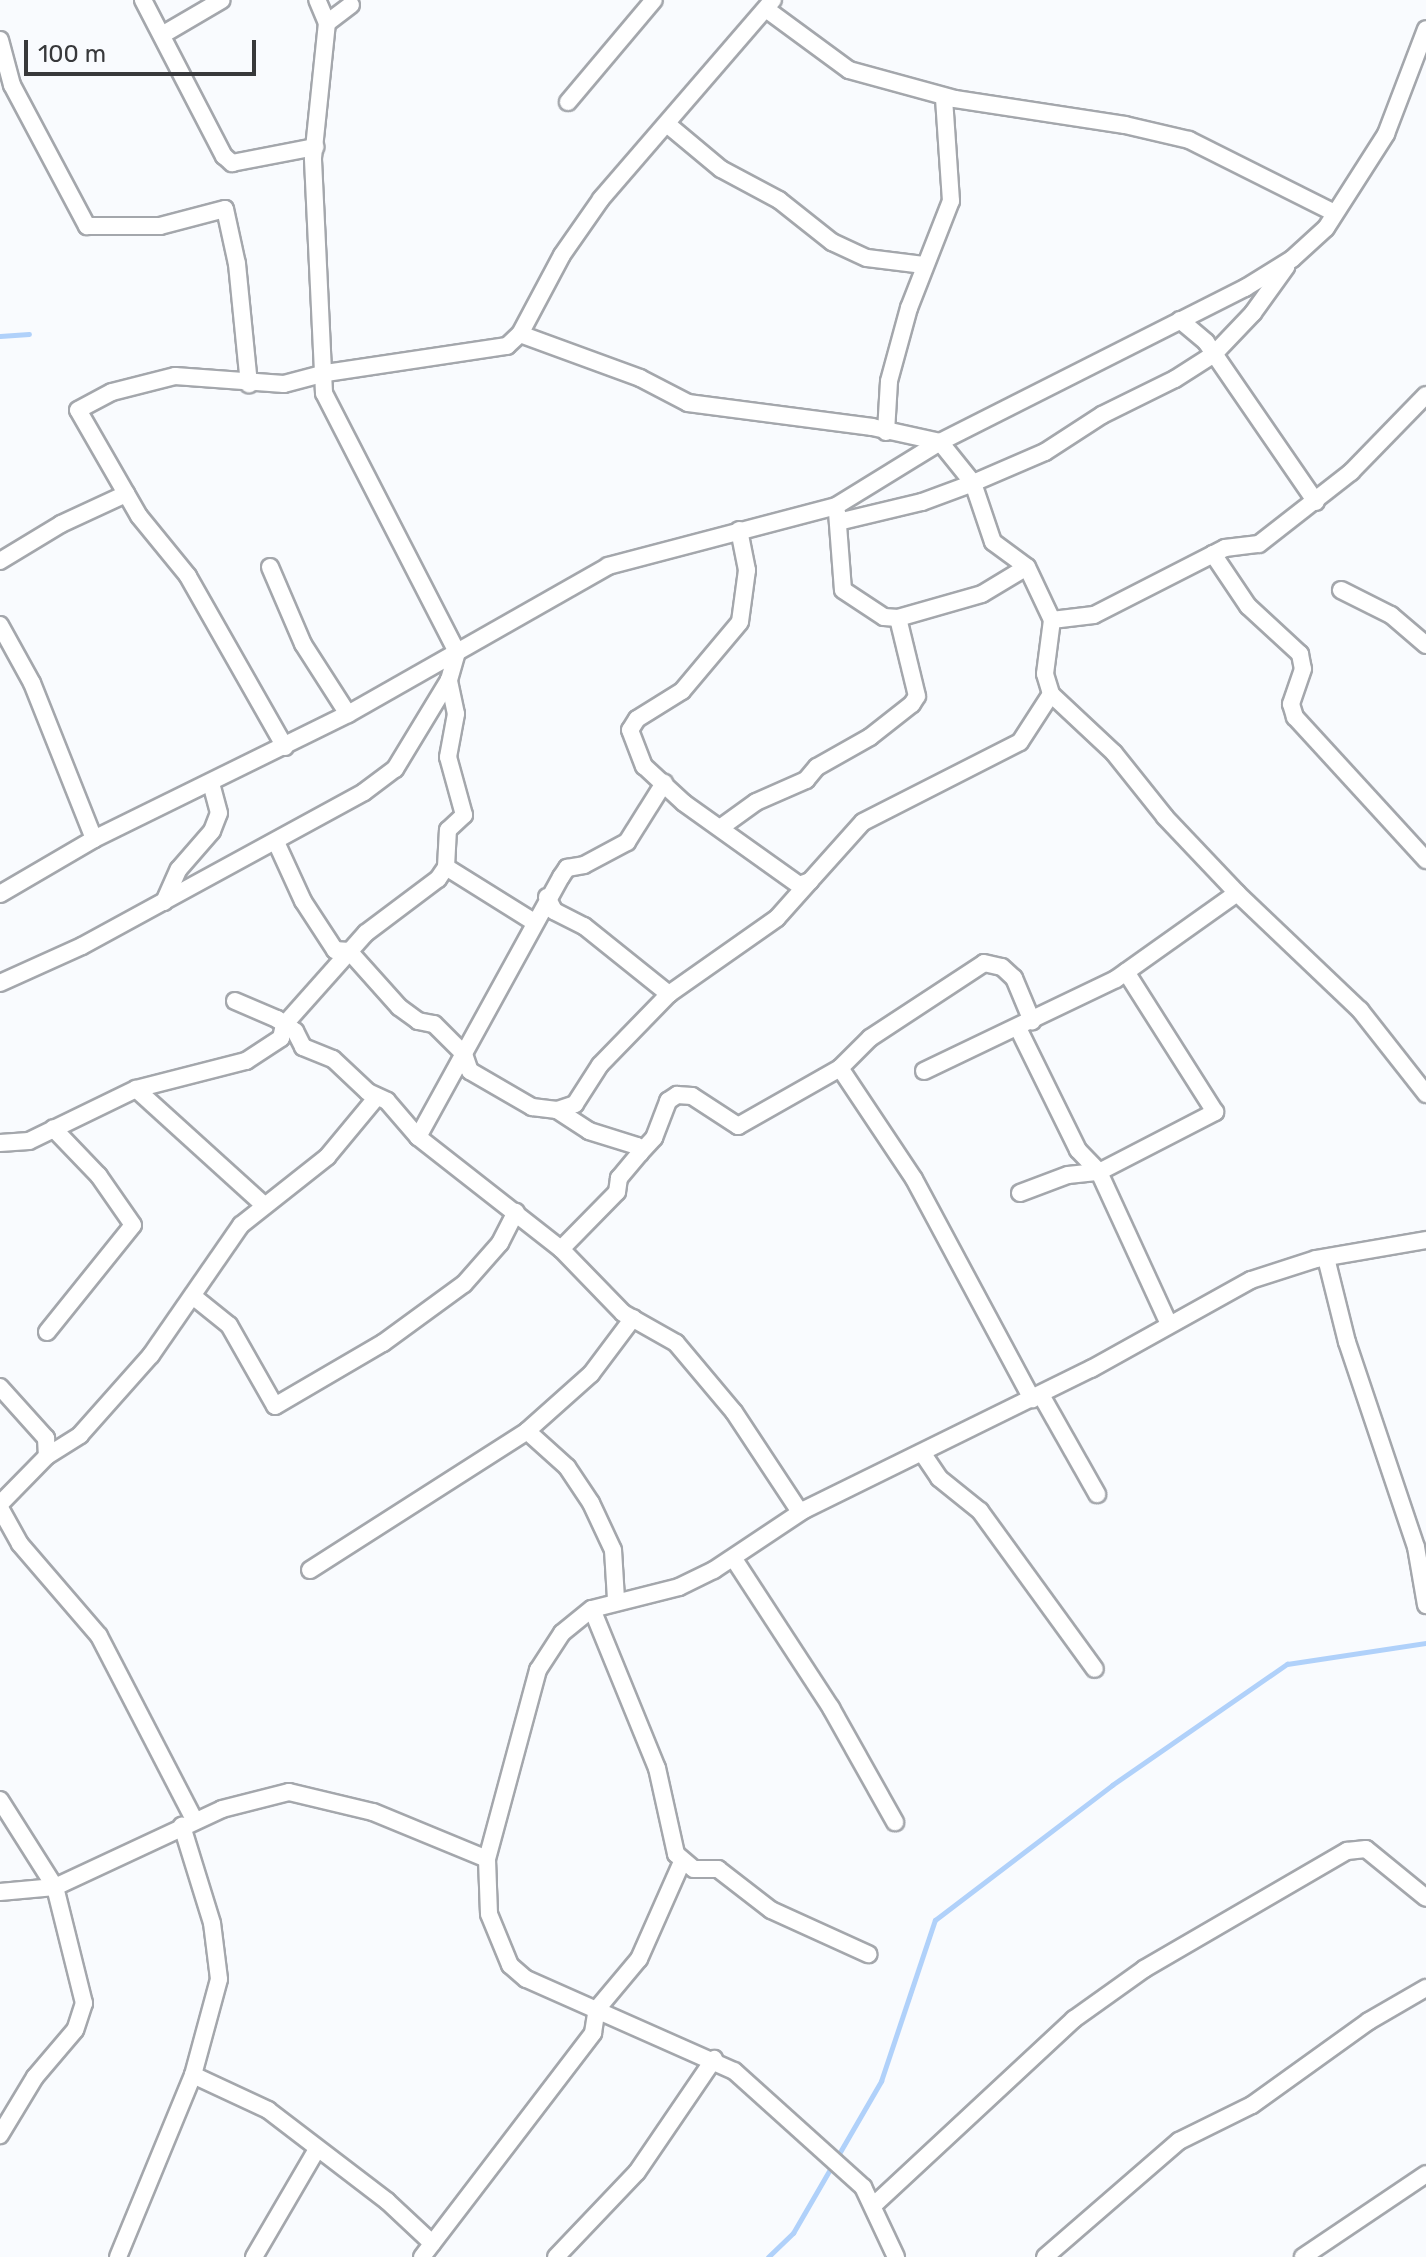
<!DOCTYPE html>
<html>
<head>
<meta charset="utf-8">
<style>
	body { margin:0 }
	#map { position:relative; width:1426px; height:2257px; overflow:hidden; background:#f9fbfe; font-family:Rubik,sans-serif }
	div>[style] { position:absolute }
	[style*='--x'] { left:calc(var(--x)*1px); top:calc(var(--y)*1px); width:calc(var(--w)*1px); rotate:calc(var(--a)*1deg) }
	.stream>* { height:5px; margin:-2.5px; padding:0 2.5px; transform-origin:2.5px; border-radius:2.5px; background:#b0d1fa }
	.roads { filter:drop-shadow(2px 0 #a4a7ac) drop-shadow(-2px 0 #a4a7ac) drop-shadow(0 2px #a4a7ac) drop-shadow(0 -2px #a4a7ac) }
	.street>* { height:16px; margin:-8px; padding:0 8px; transform-origin:8px; border-radius:8px; background:#fff }
	span { translate:-50% -50%; white-space:nowrap; text-align:center; line-height:1.15; -webkit-text-stroke:6px #f9fbfe; paint-order:stroke }
	.scale { position:absolute; left:24px; top:40px; width:232px; height:36px; box-sizing:border-box; border:4px solid #38393b; border-top:0; padding-left:10px; font-size:24px; line-height:28px; white-space:nowrap; color:#38393b; -webkit-text-stroke:6px #f9fbfe; paint-order:stroke }
</style>
</head>
<body>
<div id="map">
	<div class="stream">
		<i style="--x:0;--y:336;--w:29;--a:-4"></i>
		<i style="--x:768;--y:2257;--w:35;--a:-44"></i>
		<i style="--x:793;--y:2233;--w:176;--a:-59.9"></i>
		<i style="--x:881;--y:2081;--w:170;--a:-71.5"></i>
		<i style="--x:935;--y:1920;--w:223;--a:-37.3"></i>
		<i style="--x:1112;--y:1785;--w:213;--a:-34.7"></i>
		<i style="--x:1287;--y:1664;--w:141;--a:-8.6"></i>
	</div>
	<div class="roads">
		<div class="street">
			<i style="--x:143;--y:0;--w:176;--a:62.6"></i>
			<i style="--x:224;--y:156;--w:11;--a:41"></i>
			<i style="--x:232;--y:163;--w:85;--a:-10.9"></i>
			<i style="--x:766;--y:9;--w:103;--a:36.3"></i>
			<i style="--x:849;--y:70;--w:110;--a:15.3"></i>
			<i style="--x:955;--y:99;--w:172;--a:8.7"></i>
			<i style="--x:1125;--y:125;--w:66;--a:13.2"></i>
			<i style="--x:1189;--y:140;--w:163;--a:26.6"></i>
			<i style="--x:327;--y:23;--w:30;--a:-37"></i>
			<i style="--x:162;--y:35;--w:69;--a:-30.3"></i>
			<i style="--x:0;--y:40;--w:47;--a:75.1"></i>
			<i style="--x:12;--y:85;--w:160;--a:62"></i>
			<i style="--x:87;--y:226;--w:73;--a:0"></i>
			<i style="--x:160;--y:226;--w:67;--a:-14.7"></i>
			<i style="--x:225;--y:209;--w:56;--a:77.7"></i>
			<i style="--x:237;--y:264;--w:121;--a:84.3"></i>
			<i style="--x:568;--y:102;--w:133;--a:-49.9"></i>
			<i style="--x:667;--y:124;--w:70;--a:39.8"></i>
			<i style="--x:721;--y:169;--w:66;--a:28.1"></i>
			<i style="--x:779;--y:200;--w:68;--a:38.4"></i>
			<i style="--x:832;--y:242;--w:38;--a:25"></i>
			<i style="--x:867;--y:258;--w:57;--a:7"></i>
			<i style="--x:1180;--y:320;--w:34;--a:40"></i>
			<i style="--x:1206;--y:342;--w:194;--a:55.5"></i>
			<i style="--x:520;--y:334;--w:128;--a:20.1"></i>
			<i style="--x:640;--y:378;--w:54;--a:27.5"></i>
			<i style="--x:688;--y:403;--w:186;--a:7.4"></i>
			<i style="--x:872;--y:427;--w:70;--a:12.4"></i>
			<i style="--x:940;--y:442;--w:53;--a:51.2"></i>
			<i style="--x:973;--y:483;--w:62;--a:71.3"></i>
			<i style="--x:993;--y:542;--w:42;--a:36.3"></i>
			<i style="--x:1027;--y:567;--w:59;--a:64.7"></i>
			<i style="--x:1052;--y:620;--w:54;--a:97.4"></i>
			<i style="--x:1045;--y:674;--w:21;--a:73"></i>
			<i style="--x:1051;--y:694;--w:86;--a:43.1"></i>
			<i style="--x:1114;--y:753;--w:82;--a:51.4"></i>
			<i style="--x:1165;--y:817;--w:105;--a:46.5"></i>
			<i style="--x:1237;--y:893;--w:170;--a:43.6"></i>
			<i style="--x:1360;--y:1010;--w:107;--a:51.8"></i>
			<i style="--x:886;--y:432;--w:51;--a:-86.6"></i>
			<i style="--x:889;--y:381;--w:76;--a:-74.7"></i>
			<i style="--x:909;--y:308;--w:115;--a:-68.6"></i>
			<i style="--x:951;--y:201;--w:104;--a:-93.9"></i>
			<i style="--x:837;--y:512;--w:78;--a:85.6"></i>
			<i style="--x:843;--y:590;--w:49;--a:33.4"></i>
			<i style="--x:884;--y:617;--w:14;--a:4"></i>
			<i style="--x:898;--y:618;--w:87;--a:-15.9"></i>
			<i style="--x:982;--y:594;--w:52;--a:-31"></i>
			<i style="--x:838;--y:522;--w:86;--a:-13.4"></i>
			<i style="--x:922;--y:502;--w:54;--a:-20.4"></i>
			<i style="--x:973;--y:483;--w:78;--a:-23.3"></i>
			<i style="--x:1045;--y:452;--w:68;--a:-33"></i>
			<i style="--x:1102;--y:415;--w:81;--a:-26.3"></i>
			<i style="--x:1175;--y:379;--w:46;--a:-32.7"></i>
			<i style="--x:1214;--y:354;--w:57;--a:-46.4"></i>
			<i style="--x:1253;--y:313;--w:57;--a:-54.3"></i>
			<i style="--x:739;--y:530;--w:41;--a:78.7"></i>
			<i style="--x:747;--y:570;--w:52;--a:97.7"></i>
			<i style="--x:740;--y:622;--w:90;--a:130"></i>
			<i style="--x:682;--y:691;--w:53;--a:148.1"></i>
			<i style="--x:637;--y:719;--w:13;--a:122"></i>
			<i style="--x:630;--y:730;--w:39;--a:69"></i>
			<i style="--x:644;--y:766;--w:54;--a:42.8"></i>
			<i style="--x:684;--y:803;--w:141;--a:35.5"></i>
			<i style="--x:799;--y:885;--w:12;--a:-20"></i>
			<i style="--x:810;--y:881;--w:79;--a:-48.1"></i>
			<i style="--x:863;--y:822;--w:176;--a:-27"></i>
			<i style="--x:1020;--y:742;--w:57;--a:-57.1"></i>
			<i style="--x:1213;--y:554;--w:63;--a:56.1"></i>
			<i style="--x:1248;--y:606;--w:71;--a:42.7"></i>
			<i style="--x:1300;--y:654;--w:15;--a:79"></i>
			<i style="--x:1303;--y:669;--w:37;--a:109"></i>
			<i style="--x:1291;--y:704;--w:14;--a:73"></i>
			<i style="--x:1295;--y:717;--w:194;--a:47.5"></i>
			<i style="--x:0;--y:561;--w:71;--a:-31.2"></i>
			<i style="--x:61;--y:524;--w:72;--a:-24.8"></i>
			<i style="--x:270;--y:567;--w:84;--a:66.8"></i>
			<i style="--x:303;--y:644;--w:83;--a:57.3"></i>
			<i style="--x:1341;--y:590;--w:56;--a:26.6"></i>
			<i style="--x:1391;--y:615;--w:46;--a:40.6"></i>
			<i style="--x:1052;--y:620;--w:42;--a:-6.8"></i>
			<i style="--x:1094;--y:615;--w:147;--a:-27.1"></i>
			<i style="--x:1225;--y:548;--w:34;--a:-7"></i>
			<i style="--x:1259;--y:544;--w:117;--a:-38"></i>
			<i style="--x:1351;--y:472;--w:107;--a:-45.8"></i>
			<i style="--x:0;--y:625;--w:66;--a:61.1"></i>
			<i style="--x:32;--y:683;--w:168;--a:68.3"></i>
			<i style="--x:285;--y:747;--w:197;--a:-119.6"></i>
			<i style="--x:188;--y:576;--w:77;--a:-129.2"></i>
			<i style="--x:139;--y:516;--w:122;--a:-119.9"></i>
			<i style="--x:78;--y:410;--w:38;--a:-28"></i>
			<i style="--x:112;--y:392;--w:65;--a:-14.3"></i>
			<i style="--x:175;--y:376;--w:109;--a:4.2"></i>
			<i style="--x:284;--y:384;--w:43;--a:-14.7"></i>
			<i style="--x:326;--y:373;--w:183;--a:-8.5"></i>
			<i style="--x:507;--y:346;--w:18;--a:-43"></i>
			<i style="--x:520;--y:334;--w:89;--a:-62"></i>
			<i style="--x:562;--y:255;--w:68;--a:-55.1"></i>
			<i style="--x:601;--y:199;--w:263;--a:-49.2"></i>
			<i style="--x:720;--y:828;--w:44;--a:-35.8"></i>
			<i style="--x:756;--y:802;--w:55;--a:-23.7"></i>
			<i style="--x:806;--y:780;--w:17;--a:-50"></i>
			<i style="--x:817;--y:767;--w:61;--a:-29.5"></i>
			<i style="--x:870;--y:737;--w:53;--a:-38.2"></i>
			<i style="--x:912;--y:704;--w:9;--a:-58"></i>
			<i style="--x:917;--y:696;--w:80;--a:-103.7"></i>
			<i style="--x:276;--y:842;--w:65;--a:65.4"></i>
			<i style="--x:303;--y:901;--w:59;--a:56.9"></i>
			<i style="--x:335;--y:950;--w:14;--a:4"></i>
			<i style="--x:349;--y:951;--w:75;--a:48.2"></i>
			<i style="--x:399;--y:1007;--w:24;--a:36"></i>
			<i style="--x:418;--y:1021;--w:16;--a:11"></i>
			<i style="--x:434;--y:1024;--w:42;--a:45"></i>
			<i style="--x:464;--y:1054;--w:18;--a:71"></i>
			<i style="--x:470;--y:1071;--w:72;--a:30.1"></i>
			<i style="--x:532;--y:1107;--w:25;--a:7"></i>
			<i style="--x:557;--y:1110;--w:38;--a:33"></i>
			<i style="--x:589;--y:1131;--w:50;--a:17.4"></i>
			<i style="--x:637;--y:1146;--w:8;--a:67"></i>
			<i style="--x:640;--y:1153;--w:33;--a:130"></i>
			<i style="--x:619;--y:1178;--w:14;--a:98"></i>
			<i style="--x:617;--y:1192;--w:80;--a:134.5"></i>
			<i style="--x:446;--y:867;--w:104;--a:32"></i>
			<i style="--x:0;--y:894;--w:109;--a:-30.3"></i>
			<i style="--x:94;--y:839;--w:283;--a:-26.2"></i>
			<i style="--x:348;--y:714;--w:299;--a:-29.6"></i>
			<i style="--x:608;--y:566;--w:236;--a:-14.7"></i>
			<i style="--x:836;--y:506;--w:122;--a:-31.6"></i>
			<i style="--x:940;--y:442;--w:342;--a:-26.8"></i>
			<i style="--x:1245;--y:288;--w:55;--a:-31.7"></i>
			<i style="--x:1292;--y:259;--w:46;--a:-42.4"></i>
			<i style="--x:1326;--y:228;--w:112;--a:-57.4"></i>
			<i style="--x:1386;--y:134;--w:112;--a:-69.1"></i>
			<i style="--x:547;--y:897;--w:16;--a:63"></i>
			<i style="--x:554;--y:911;--w:34;--a:27"></i>
			<i style="--x:584;--y:926;--w:109;--a:38.7"></i>
			<i style="--x:669;--y:994;--w:132;--a:-35.1"></i>
			<i style="--x:777;--y:918;--w:50;--a:-48.3"></i>
			<i style="--x:164;--y:902;--w:36;--a:-66"></i>
			<i style="--x:179;--y:869;--w:50;--a:-49"></i>
			<i style="--x:212;--y:831;--w:19;--a:-69"></i>
			<i style="--x:219;--y:813;--w:30;--a:-105"></i>
			<i style="--x:0;--y:983;--w:90;--a:-24.3"></i>
			<i style="--x:82;--y:946;--w:321;--a:-28.6"></i>
			<i style="--x:364;--y:792;--w:39;--a:-37"></i>
			<i style="--x:395;--y:769;--w:104;--a:-58.8"></i>
			<i style="--x:449;--y:680;--w:29;--a:-74"></i>
			<i style="--x:457;--y:652;--w:291;--a:-117.2"></i>
			<i style="--x:324;--y:393;--w:235;--a:-92.7"></i>
			<i style="--x:313;--y:158;--w:136;--a:-84.1"></i>
			<i style="--x:327;--y:23;--w:25;--a:-113"></i>
			<i style="--x:235;--y:1001;--w:46;--a:23.2"></i>
			<i style="--x:277;--y:1019;--w:22;--a:34"></i>
			<i style="--x:295;--y:1031;--w:18;--a:63"></i>
			<i style="--x:303;--y:1047;--w:32;--a:22"></i>
			<i style="--x:333;--y:1059;--w:48;--a:43.3"></i>
			<i style="--x:368;--y:1092;--w:21;--a:25"></i>
			<i style="--x:387;--y:1101;--w:48;--a:49.3"></i>
			<i style="--x:418;--y:1137;--w:182;--a:38.1"></i>
			<i style="--x:561;--y:1249;--w:89;--a:45.9"></i>
			<i style="--x:623;--y:1313;--w:61;--a:29.5"></i>
			<i style="--x:676;--y:1343;--w:90;--a:50"></i>
			<i style="--x:734;--y:1412;--w:120;--a:56.6"></i>
			<i style="--x:1018;--y:1028;--w:136;--a:63.8"></i>
			<i style="--x:1078;--y:1150;--w:30;--a:46"></i>
			<i style="--x:1099;--y:1172;--w:167;--a:65.3"></i>
			<i style="--x:840;--y:1068;--w:133;--a:56.3"></i>
			<i style="--x:914;--y:1179;--w:250;--a:61.8"></i>
			<i style="--x:924;--y:1071;--w:213;--a:-25.6"></i>
			<i style="--x:1116;--y:979;--w:148;--a:-35.4"></i>
			<i style="--x:136;--y:1089;--w:171;--a:42.2"></i>
			<i style="--x:557;--y:1110;--w:19;--a:-18"></i>
			<i style="--x:575;--y:1104;--w:46;--a:-57.3"></i>
			<i style="--x:600;--y:1065;--w:99;--a:-45.8"></i>
			<i style="--x:418;--y:1137;--w:297;--a:-61.2"></i>
			<i style="--x:561;--y:877;--w:11;--a:-56"></i>
			<i style="--x:567;--y:868;--w:17;--a:-10"></i>
			<i style="--x:584;--y:865;--w:49;--a:-28.1"></i>
			<i style="--x:627;--y:842;--w:70;--a:-57.9"></i>
			<i style="--x:0;--y:1143;--w:29;--a:-4"></i>
			<i style="--x:29;--y:1141;--w:119;--a:-25.9"></i>
			<i style="--x:136;--y:1089;--w:114;--a:-14.3"></i>
			<i style="--x:246;--y:1061;--w:42;--a:-33.3"></i>
			<i style="--x:281;--y:1038;--w:13;--a:-77"></i>
			<i style="--x:284;--y:1025;--w:123;--a:-48.3"></i>
			<i style="--x:366;--y:933;--w:90;--a:-36.9"></i>
			<i style="--x:438;--y:879;--w:14;--a:-56"></i>
			<i style="--x:446;--y:867;--w:37;--a:-87"></i>
			<i style="--x:448;--y:830;--w:22;--a:-43"></i>
			<i style="--x:464;--y:815;--w:60;--a:-105.4"></i>
			<i style="--x:448;--y:757;--w:44;--a:-79.5"></i>
			<i style="--x:456;--y:714;--w:35;--a:-102"></i>
			<i style="--x:640;--y:1153;--w:21;--a:-47"></i>
			<i style="--x:654;--y:1138;--w:40;--a:-69"></i>
			<i style="--x:668;--y:1101;--w:11;--a:-34"></i>
			<i style="--x:677;--y:1095;--w:15;--a:4"></i>
			<i style="--x:692;--y:1096;--w:55;--a:33.1"></i>
			<i style="--x:738;--y:1126;--w:117;--a:-29.6"></i>
			<i style="--x:840;--y:1068;--w:42;--a:-45"></i>
			<i style="--x:870;--y:1038;--w:136;--a:-33.3"></i>
			<i style="--x:984;--y:963;--w:18;--a:13"></i>
			<i style="--x:1002;--y:967;--w:16;--a:43"></i>
			<i style="--x:1014;--y:978;--w:47;--a:67.3"></i>
			<i style="--x:1020;--y:1193;--w:51;--a:-20.6"></i>
			<i style="--x:1068;--y:1175;--w:31;--a:-6"></i>
			<i style="--x:1099;--y:1172;--w:131;--a:-27.3"></i>
			<i style="--x:1215;--y:1112;--w:166;--a:-122.4"></i>
			<i style="--x:1326;--y:1258;--w:87;--a:76"></i>
			<i style="--x:1347;--y:1342;--w:216;--a:71.4"></i>
			<i style="--x:1416;--y:1547;--w:59;--a:80.2"></i>
			<i style="--x:194;--y:1297;--w:45;--a:38.7"></i>
			<i style="--x:229;--y:1325;--w:93;--a:60.4"></i>
			<i style="--x:275;--y:1406;--w:125;--a:-30.3"></i>
			<i style="--x:383;--y:1343;--w:100;--a:-36.1"></i>
			<i style="--x:464;--y:1284;--w:55;--a:-48.7"></i>
			<i style="--x:500;--y:1243;--w:35;--a:-63"></i>
			<i style="--x:47;--y:1332;--w:137;--a:-51.2"></i>
			<i style="--x:133;--y:1225;--w:60;--a:-124.8"></i>
			<i style="--x:99;--y:1176;--w:66;--a:-133.8"></i>
			<i style="--x:0;--y:1387;--w:69;--a:48"></i>
			<i style="--x:46;--y:1438;--w:18;--a:87"></i>
			<i style="--x:47;--y:1456;--w:67;--a:134.4"></i>
			<i style="--x:1041;--y:1395;--w:114;--a:60.5"></i>
			<i style="--x:527;--y:1431;--w:54;--a:42"></i>
			<i style="--x:567;--y:1467;--w:43;--a:56.3"></i>
			<i style="--x:591;--y:1503;--w:52;--a:64.9"></i>
			<i style="--x:613;--y:1550;--w:49;--a:86.5"></i>
			<i style="--x:923;--y:1454;--w:29;--a:56"></i>
			<i style="--x:939;--y:1478;--w:53;--a:38.8"></i>
			<i style="--x:980;--y:1511;--w:195;--a:54"></i>
			<i style="--x:47;--y:1456;--w:39;--a:-32"></i>
			<i style="--x:80;--y:1435;--w:107;--a:-48.4"></i>
			<i style="--x:151;--y:1355;--w:158;--a:-55.3"></i>
			<i style="--x:241;--y:1225;--w:110;--a:-38.3"></i>
			<i style="--x:327;--y:1157;--w:77;--a:-50.3"></i>
			<i style="--x:0;--y:1508;--w:41;--a:60.9"></i>
			<i style="--x:20;--y:1544;--w:121;--a:49.3"></i>
			<i style="--x:99;--y:1636;--w:208;--a:62.6"></i>
			<i style="--x:734;--y:1559;--w:178;--a:56.9"></i>
			<i style="--x:831;--y:1708;--w:131;--a:60.7"></i>
			<i style="--x:310;--y:1570;--w:258;--a:-32.6"></i>
			<i style="--x:527;--y:1431;--w:86;--a:-41.7"></i>
			<i style="--x:591;--y:1374;--w:70;--a:-53.1"></i>
			<i style="--x:592;--y:1609;--w:172;--a:67.8"></i>
			<i style="--x:657;--y:1768;--w:88;--a:77.5"></i>
			<i style="--x:676;--y:1854;--w:23;--a:40"></i>
			<i style="--x:694;--y:1869;--w:24;--a:0"></i>
			<i style="--x:718;--y:1869;--w:67;--a:37.7"></i>
			<i style="--x:771;--y:1910;--w:107;--a:24.4"></i>
			<i style="--x:0;--y:1800;--w:103;--a:57.7"></i>
			<i style="--x:55;--y:1887;--w:120;--a:76"></i>
			<i style="--x:84;--y:2003;--w:28;--a:108"></i>
			<i style="--x:75;--y:2030;--w:62;--a:130.4"></i>
			<i style="--x:35;--y:2077;--w:68;--a:121.1"></i>
			<i style="--x:0;--y:1892;--w:55;--a:-5.2"></i>
			<i style="--x:55;--y:1887;--w:184;--a:-25"></i>
			<i style="--x:222;--y:1809;--w:69;--a:-14.2"></i>
			<i style="--x:289;--y:1792;--w:86;--a:13.4"></i>
			<i style="--x:373;--y:1812;--w:123;--a:22.4"></i>
			<i style="--x:193;--y:2075;--w:83;--a:25"></i>
			<i style="--x:268;--y:2110;--w:150;--a:37.4"></i>
			<i style="--x:387;--y:2201;--w:62;--a:43"></i>
			<i style="--x:875;--y:2204;--w:272;--a:-42.9"></i>
			<i style="--x:1074;--y:2019;--w:86;--a:-35.5"></i>
			<i style="--x:1144;--y:1969;--w:235;--a:-30.2"></i>
			<i style="--x:1347;--y:1851;--w:19;--a:-6"></i>
			<i style="--x:1366;--y:1849;--w:77;--a:39.2"></i>
			<i style="--x:118;--y:2257;--w:197;--a:-67.6"></i>
			<i style="--x:193;--y:2075;--w:99;--a:-74.8"></i>
			<i style="--x:219;--y:1979;--w:56;--a:-97.1"></i>
			<i style="--x:212;--y:1923;--w:102;--a:-107.2"></i>
			<i style="--x:254;--y:2257;--w:123;--a:-59.7"></i>
			<i style="--x:422;--y:2257;--w:282;--a:-52.6"></i>
			<i style="--x:593;--y:2033;--w:24;--a:-81"></i>
			<i style="--x:597;--y:2009;--w:65;--a:-50"></i>
			<i style="--x:639;--y:1959;--w:106;--a:-66.1"></i>
			<i style="--x:556;--y:2257;--w:117;--a:-46.4"></i>
			<i style="--x:637;--y:2172;--w:137;--a:-55.7"></i>
			<i style="--x:896;--y:2257;--w:77;--a:-115.2"></i>
			<i style="--x:863;--y:2187;--w:173;--a:-138"></i>
			<i style="--x:734;--y:2071;--w:227;--a:-156.1"></i>
			<i style="--x:526;--y:1979;--w:21;--a:-139"></i>
			<i style="--x:510;--y:1965;--w:55;--a:-112.4"></i>
			<i style="--x:489;--y:1914;--w:55;--a:-92.1"></i>
			<i style="--x:487;--y:1859;--w:196;--a:-74.9"></i>
			<i style="--x:538;--y:1670;--w:44;--a:-57"></i>
			<i style="--x:562;--y:1633;--w:38;--a:-39"></i>
			<i style="--x:592;--y:1609;--w:90;--a:-14.2"></i>
			<i style="--x:679;--y:1587;--w:39;--a:-26"></i>
			<i style="--x:714;--y:1570;--w:108;--a:-33.7"></i>
			<i style="--x:804;--y:1510;--w:320;--a:-26.2"></i>
			<i style="--x:1091;--y:1369;--w:183;--a:-29.1"></i>
			<i style="--x:1251;--y:1280;--w:68;--a:-17.9"></i>
			<i style="--x:1316;--y:1259;--w:112;--a:-9.8"></i>
			<i style="--x:1045;--y:2257;--w:177;--a:-40.9"></i>
			<i style="--x:1179;--y:2141;--w:81;--a:-26.3"></i>
			<i style="--x:1252;--y:2105;--w:144;--a:-35.7"></i>
			<i style="--x:1369;--y:2021;--w:66;--a:-30.1"></i>
			<i style="--x:1303;--y:2257;--w:148;--a:-34"></i>
		</div>
	</div>
	<div class="scale">100 m</div>
</div>
</body>
</html>
